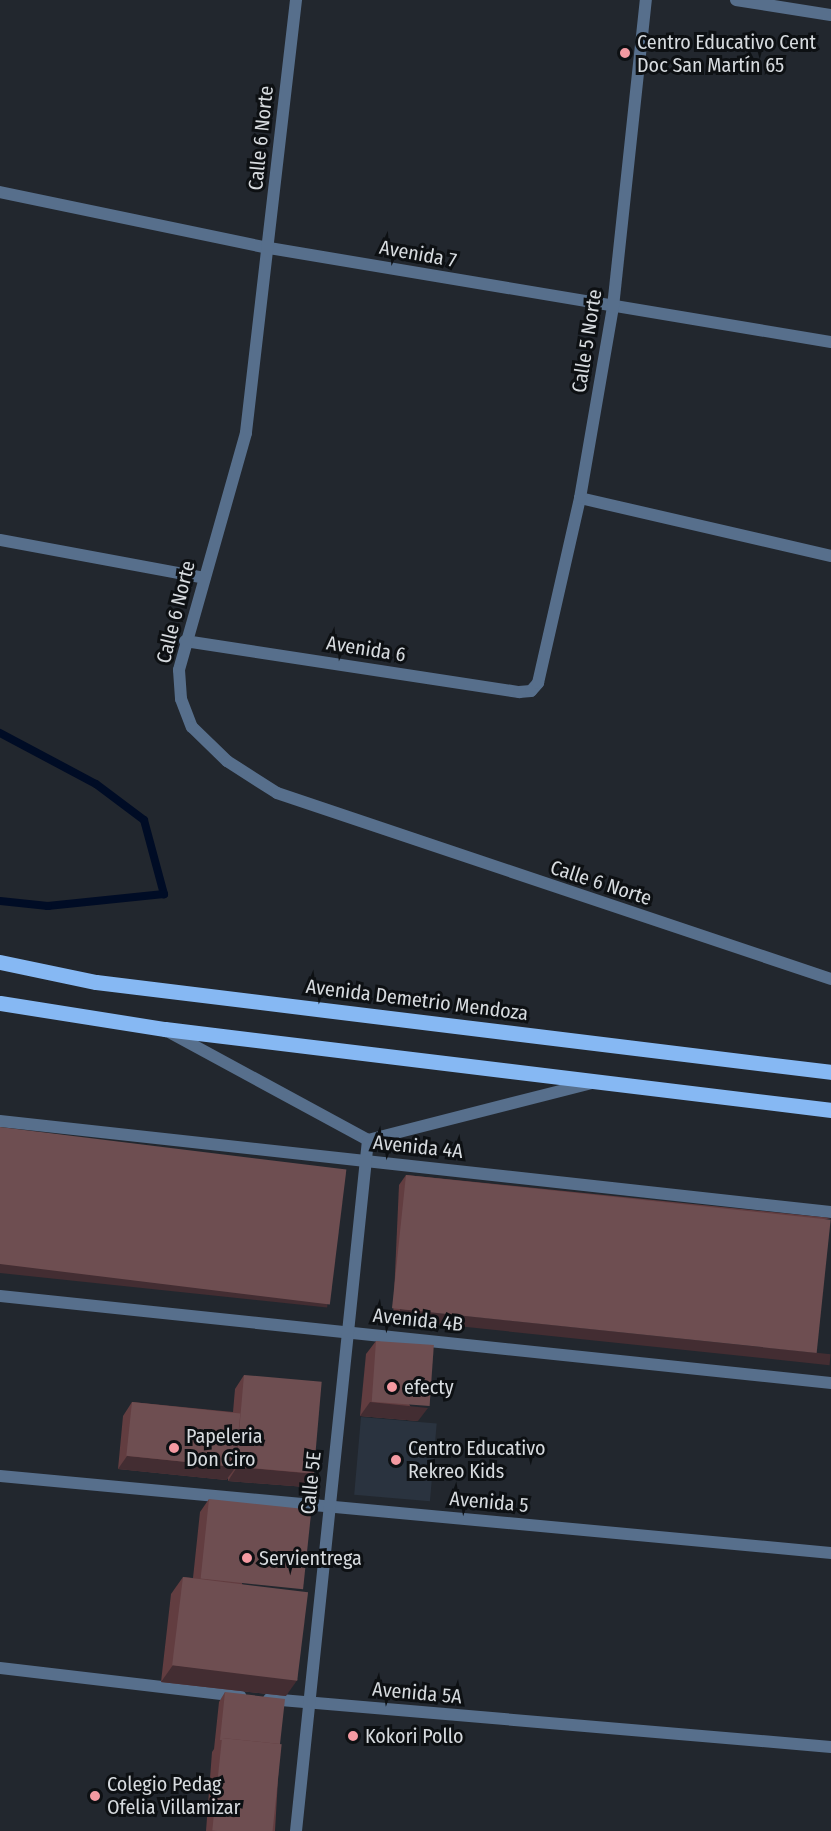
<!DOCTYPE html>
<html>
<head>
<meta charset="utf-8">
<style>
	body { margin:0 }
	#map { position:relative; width:831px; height:1831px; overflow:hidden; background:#22272e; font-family:"Fira Sans Condensed",sans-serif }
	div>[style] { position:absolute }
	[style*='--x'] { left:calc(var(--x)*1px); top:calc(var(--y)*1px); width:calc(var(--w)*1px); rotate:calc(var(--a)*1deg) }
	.built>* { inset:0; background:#2a333f; transform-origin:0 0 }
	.stream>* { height:8px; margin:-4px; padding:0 4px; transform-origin:4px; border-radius:4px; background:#000c25 }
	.minor>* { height:12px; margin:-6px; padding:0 6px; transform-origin:6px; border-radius:6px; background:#576f8c }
	.tertiary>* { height:12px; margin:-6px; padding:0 6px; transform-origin:6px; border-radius:6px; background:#576f8c }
	.primary>* { height:15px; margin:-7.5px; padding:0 7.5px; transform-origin:7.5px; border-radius:7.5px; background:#86b8f3 }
	.wall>* { inset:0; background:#623d40 }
	.shaded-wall>* { inset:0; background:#432d32; transform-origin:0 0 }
	.building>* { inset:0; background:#6e4e51; transform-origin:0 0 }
	.dots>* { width:16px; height:16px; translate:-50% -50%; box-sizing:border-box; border:3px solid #0d1013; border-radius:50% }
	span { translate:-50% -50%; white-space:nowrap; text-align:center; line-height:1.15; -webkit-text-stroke:6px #0d1013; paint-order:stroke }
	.poi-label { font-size:20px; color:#d7dbdf }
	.left { translate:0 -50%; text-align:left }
	.street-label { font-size:20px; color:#d7dbdf }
</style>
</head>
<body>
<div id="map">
	<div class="built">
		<i style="left:361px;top:1417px;width:76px;height:78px;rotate:5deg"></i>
	</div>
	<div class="stream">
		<i style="--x:0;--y:733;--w:109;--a:28"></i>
		<i style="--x:96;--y:784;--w:60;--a:36.9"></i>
		<i style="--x:144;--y:820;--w:77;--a:74.9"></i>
		<i style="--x:164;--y:894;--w:117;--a:174.1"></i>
		<i style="--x:48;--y:906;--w:48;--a:-174.1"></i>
	</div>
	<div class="minor">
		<i style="--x:736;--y:0;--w:96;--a:9"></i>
		<i style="--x:0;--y:192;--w:275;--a:11.8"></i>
		<i style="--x:269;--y:248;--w:570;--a:9.5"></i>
		<i style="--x:580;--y:498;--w:258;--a:13"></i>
		<i style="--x:0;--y:540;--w:208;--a:10.5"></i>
		<i style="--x:185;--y:641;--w:338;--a:8.7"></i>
		<i style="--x:519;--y:692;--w:12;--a:-5"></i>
		<i style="--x:531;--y:691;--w:11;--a:-49"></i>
		<i style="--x:538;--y:683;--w:190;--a:-77.2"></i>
		<i style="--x:580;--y:498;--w:194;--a:-80.2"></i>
		<i style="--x:613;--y:307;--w:309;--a:-83.9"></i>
		<i style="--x:169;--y:1032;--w:226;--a:28.5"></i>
		<i style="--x:368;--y:1140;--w:230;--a:-14.3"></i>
		<i style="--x:0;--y:1121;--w:836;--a:6.25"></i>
		<i style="--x:0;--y:1296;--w:836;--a:5.98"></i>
		<i style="--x:0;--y:1476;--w:835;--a:5.29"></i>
		<i style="--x:0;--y:1668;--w:242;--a:6.7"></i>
		<i style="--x:269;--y:1699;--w:564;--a:4.88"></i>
		<i style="--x:296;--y:1831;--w:695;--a:-84.05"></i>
	</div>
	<div class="tertiary">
		<i style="--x:296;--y:0;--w:436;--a:96.6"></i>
		<i style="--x:246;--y:433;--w:246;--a:105.8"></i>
		<i style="--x:179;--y:670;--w:29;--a:86"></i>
		<i style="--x:181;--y:699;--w:30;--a:69"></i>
		<i style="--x:192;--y:727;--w:49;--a:44.2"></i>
		<i style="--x:227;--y:761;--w:59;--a:32.6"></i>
		<i style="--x:277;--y:793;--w:584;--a:18.56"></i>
	</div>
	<div class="primary">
		<i style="--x:0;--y:962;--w:98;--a:11.8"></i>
		<i style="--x:96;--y:982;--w:740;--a:6.98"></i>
		<i style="--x:0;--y:1003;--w:167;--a:9"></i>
		<i style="--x:165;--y:1029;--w:671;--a:6.93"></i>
	</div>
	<div class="wall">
		<i style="clip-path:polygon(406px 1175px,831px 1218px,393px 1318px,399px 1185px)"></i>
		<i style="clip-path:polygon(376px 1341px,418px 1421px,360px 1416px,366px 1354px)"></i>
		<i style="clip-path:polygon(244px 1375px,315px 1474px,306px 1487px,228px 1481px,228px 1478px,226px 1480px,118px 1469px,123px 1416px,132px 1402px,233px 1412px,235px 1389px)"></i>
		<i style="clip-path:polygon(209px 1499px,286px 1696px,161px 1682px,171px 1594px,183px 1577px,193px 1578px,200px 1512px)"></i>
		<i style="clip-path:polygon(225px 1692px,280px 1744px,275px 1831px,206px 1831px,212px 1752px,214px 1749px,219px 1702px)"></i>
	</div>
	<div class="shaded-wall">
		<i style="left:0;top:1263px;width:330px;height:10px;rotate:6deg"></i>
		<i style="left:400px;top:1309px;width:433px;height:11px;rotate:6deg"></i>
		<i style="clip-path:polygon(370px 1402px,428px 1408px,418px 1421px,360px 1416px)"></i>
		<i style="clip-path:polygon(127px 1456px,236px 1467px,226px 1480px,118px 1469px)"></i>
		<i style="clip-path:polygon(237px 1467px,315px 1474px,306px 1487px,228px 1481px)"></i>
		<i style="clip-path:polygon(173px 1665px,298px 1679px,286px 1696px,161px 1682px)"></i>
	</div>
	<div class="building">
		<i style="left:0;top:1127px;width:349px;height:136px;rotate:7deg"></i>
		<i style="left:406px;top:1175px;width:427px;height:134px;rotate:6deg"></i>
		<i style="left:376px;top:1341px;width:58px;height:61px;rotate:4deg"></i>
		<i style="left:244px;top:1375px;width:78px;height:92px;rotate:5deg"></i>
		<i style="left:132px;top:1402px;width:109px;height:54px;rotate:6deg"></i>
		<i style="left:209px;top:1499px;width:103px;height:80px;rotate:6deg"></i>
		<i style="left:183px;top:1577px;width:126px;height:89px;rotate:7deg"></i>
		<i style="clip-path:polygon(225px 1692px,285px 1699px,280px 1744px,222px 1738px,222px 1740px,220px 1740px)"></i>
		<i style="left:222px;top:1738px;width:60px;height:93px;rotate:6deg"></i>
	</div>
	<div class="dots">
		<i style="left:625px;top:53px;background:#f49aa2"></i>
		<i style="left:392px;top:1387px;background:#f49aa2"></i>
		<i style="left:174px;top:1448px;background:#f49aa2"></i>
		<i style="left:396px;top:1460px;background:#f49aa2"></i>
		<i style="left:247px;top:1558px;background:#f49aa2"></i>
		<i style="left:353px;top:1736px;background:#f49aa2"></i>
		<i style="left:95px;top:1796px;background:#f49aa2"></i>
	</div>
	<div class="poi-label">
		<span class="left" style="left:637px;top:54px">Centro Educativo Cent<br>Doc San Martín 65</span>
		<span class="left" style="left:404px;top:1387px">efecty</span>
		<span class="left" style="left:186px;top:1448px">Papeleria<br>Don Ciro</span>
		<span class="left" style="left:408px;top:1460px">Centro Educativo<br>Rekreo Kids</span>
		<span class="left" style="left:259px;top:1558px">Servientrega</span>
		<span class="left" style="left:365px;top:1736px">Kokori Pollo</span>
		<span class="left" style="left:107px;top:1796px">Colegio Pedag<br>Ofelia Villamizar</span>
	</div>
	<div class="street-label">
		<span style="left:261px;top:138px;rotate:-84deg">Calle 6 Norte</span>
		<span style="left:418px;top:254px;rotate:10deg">Avenida 7</span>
		<span style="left:587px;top:341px;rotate:-81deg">Calle 5 Norte</span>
		<span style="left:176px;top:612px;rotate:-76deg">Calle 6 Norte</span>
		<span style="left:366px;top:649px;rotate:9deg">Avenida 6</span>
		<span style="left:601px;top:883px;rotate:18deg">Calle 6 Norte</span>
		<span style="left:417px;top:1000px;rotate:7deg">Avenida Demetrio Mendoza</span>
		<span style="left:418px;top:1147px;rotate:6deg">Avenida 4A</span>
		<span style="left:418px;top:1320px;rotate:6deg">Avenida 4B</span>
		<span style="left:311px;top:1483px;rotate:-84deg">Calle 5E</span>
		<span style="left:489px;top:1502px;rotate:5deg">Avenida 5</span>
		<span style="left:417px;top:1693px;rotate:5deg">Avenida 5A</span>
	</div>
</div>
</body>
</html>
